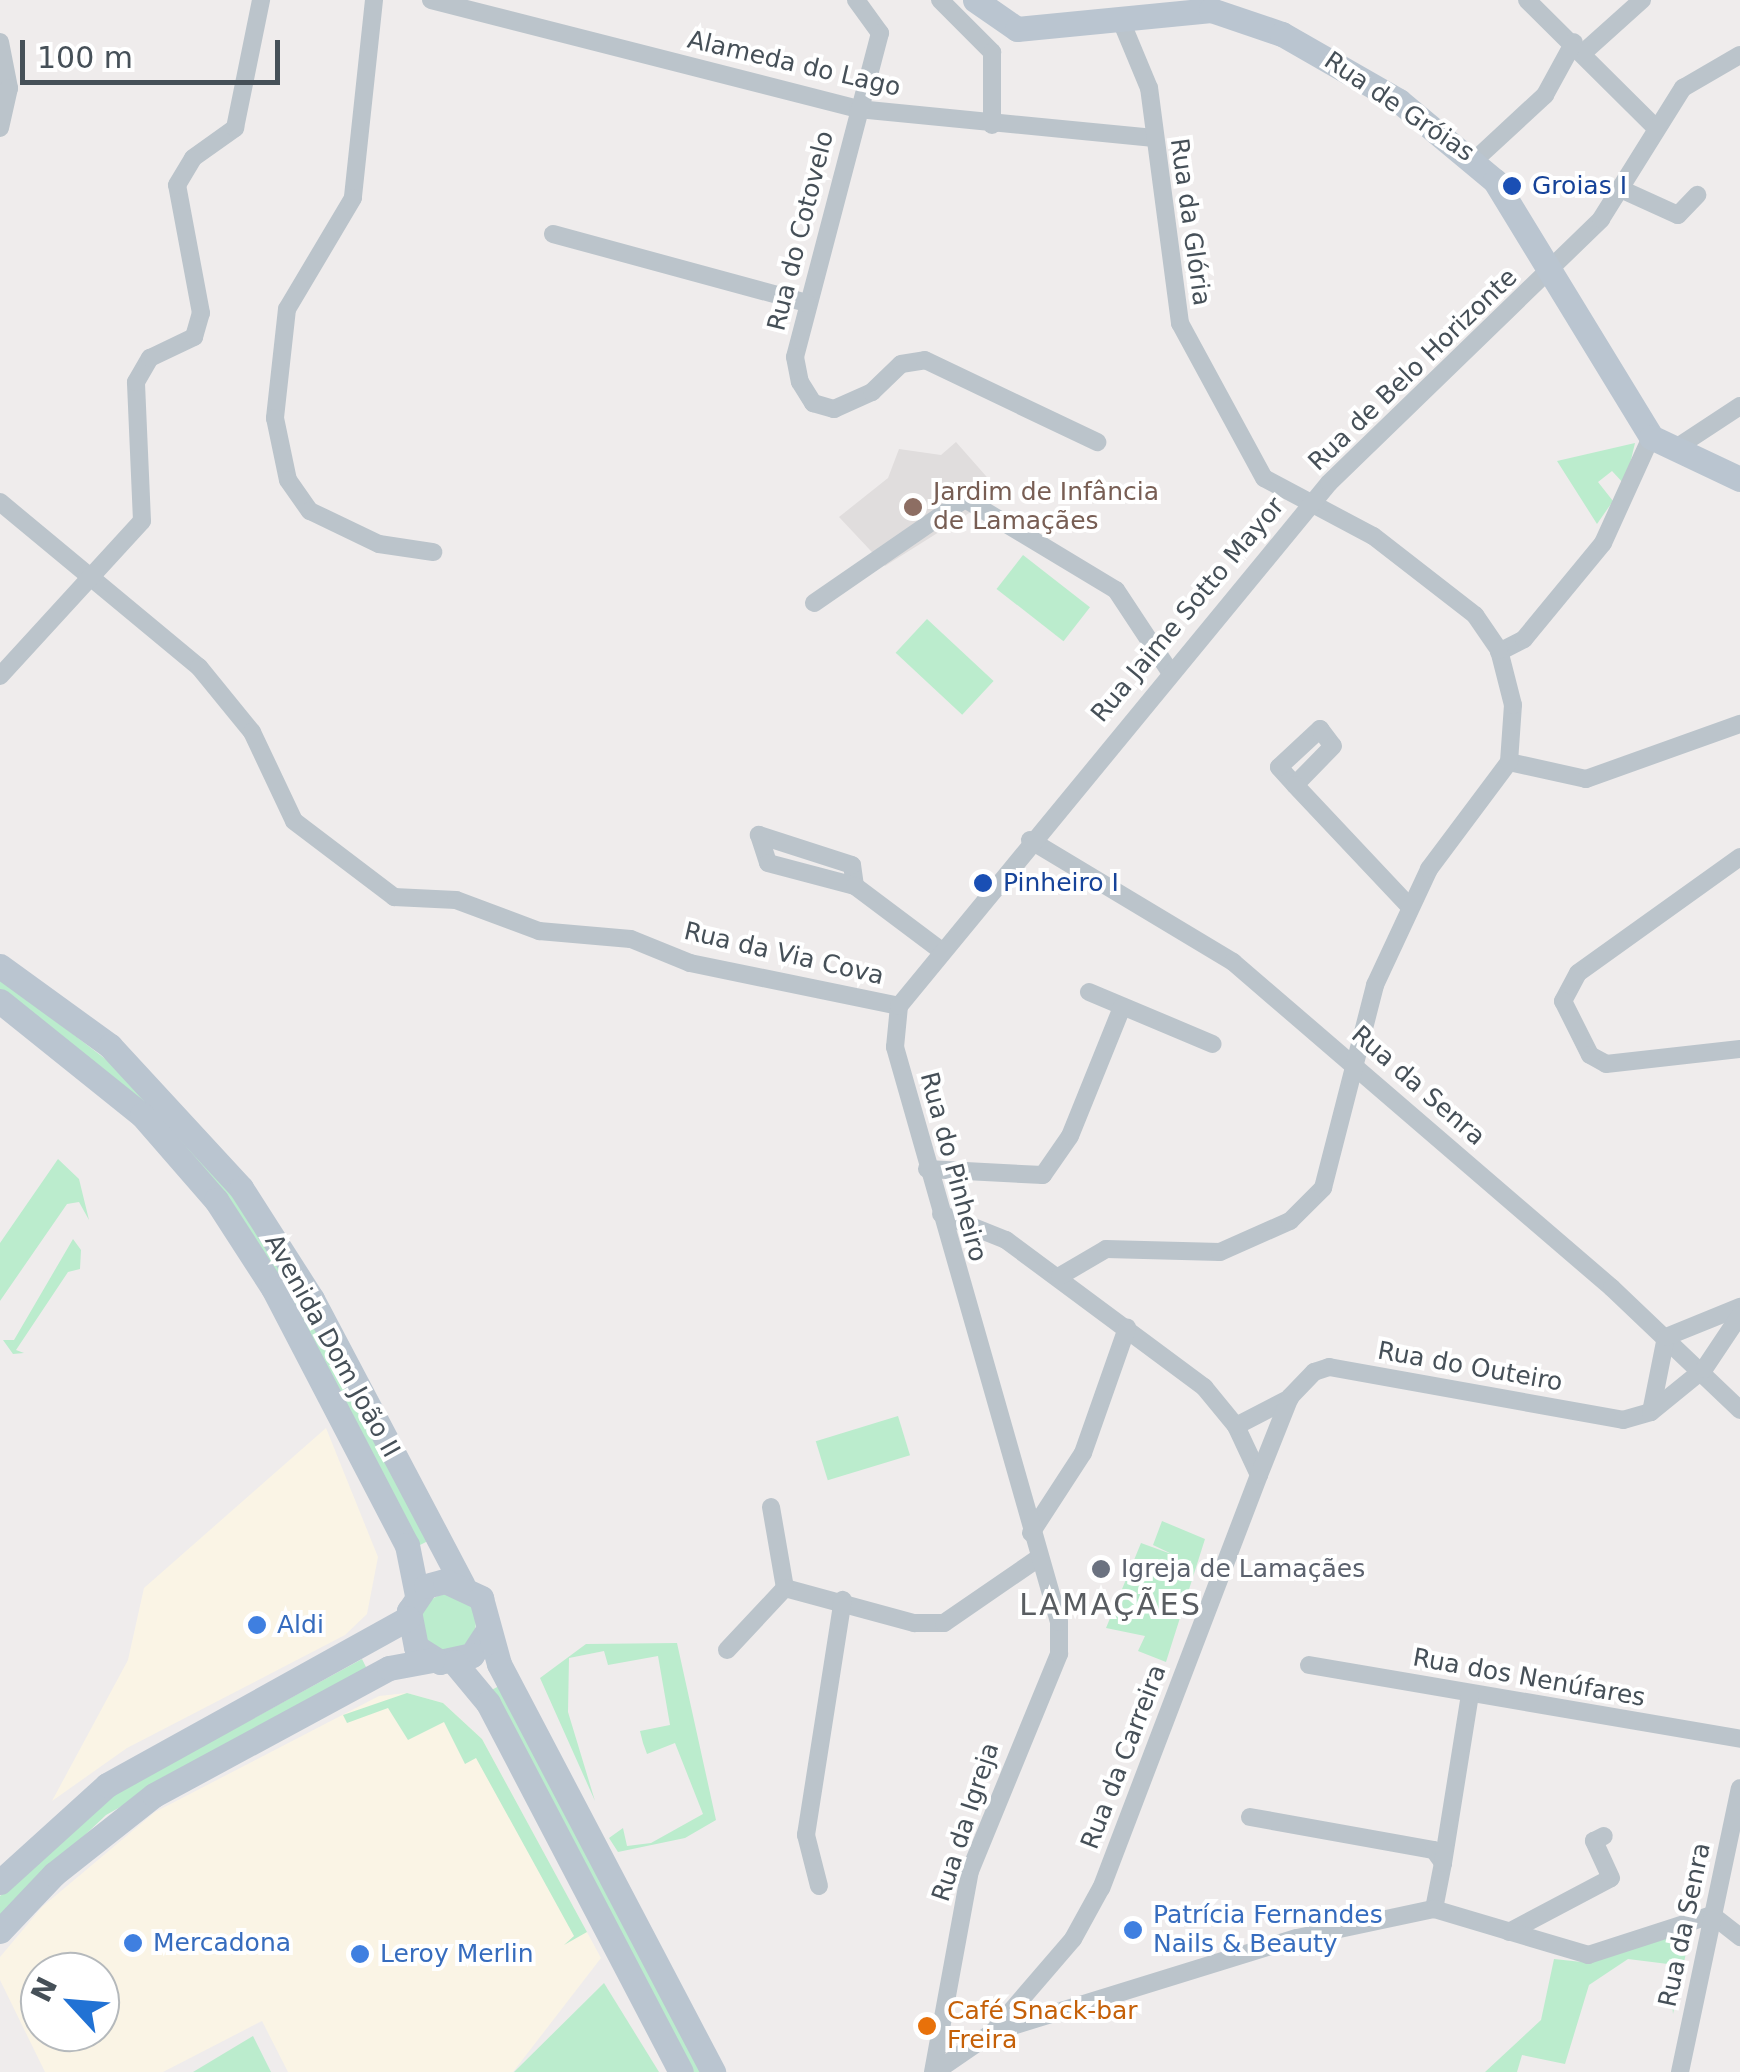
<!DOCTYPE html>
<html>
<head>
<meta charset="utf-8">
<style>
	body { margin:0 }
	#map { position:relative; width:1740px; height:2072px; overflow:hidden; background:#efecec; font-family:"DejaVu Sans",sans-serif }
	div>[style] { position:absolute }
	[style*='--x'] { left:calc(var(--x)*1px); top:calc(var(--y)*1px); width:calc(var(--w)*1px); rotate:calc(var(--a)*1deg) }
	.commercial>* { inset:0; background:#faf4e5 }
	.education>* { inset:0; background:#e0dddd }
	.green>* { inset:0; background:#bbeccd; transform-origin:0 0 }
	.round { border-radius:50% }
	.street>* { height:18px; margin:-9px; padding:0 9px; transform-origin:9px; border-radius:9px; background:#bbc4cb }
	.secondary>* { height:25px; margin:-12.5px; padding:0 12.5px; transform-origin:12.5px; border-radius:12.5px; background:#bac5d0 }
	.dots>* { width:28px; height:28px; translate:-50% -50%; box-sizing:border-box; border:5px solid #fff; border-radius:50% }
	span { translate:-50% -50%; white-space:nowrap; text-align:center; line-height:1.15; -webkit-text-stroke:8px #fff; paint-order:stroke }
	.street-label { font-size:25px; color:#465058 }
	.transit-label { font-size:25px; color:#164399 }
	.left { translate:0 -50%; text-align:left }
	.education-label { font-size:25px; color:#785e54 }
	.worship-label { font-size:25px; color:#5b616d }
	.shop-label { font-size:25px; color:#366cbe }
	.food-label { font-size:25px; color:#c56008 }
	.quarter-label { font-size:30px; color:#595d61; letter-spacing:2.5px }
	.north { position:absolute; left:20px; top:1952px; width:100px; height:100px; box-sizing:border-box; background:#fff; border:2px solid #b5b9bc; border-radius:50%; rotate:296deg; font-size:28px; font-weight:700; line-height:40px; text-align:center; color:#465058 }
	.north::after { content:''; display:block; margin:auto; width:35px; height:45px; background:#2172d4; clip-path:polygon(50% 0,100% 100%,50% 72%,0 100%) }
	.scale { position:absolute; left:20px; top:40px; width:260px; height:45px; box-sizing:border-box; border:5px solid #465058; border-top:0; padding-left:12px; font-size:30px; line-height:35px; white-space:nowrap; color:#465058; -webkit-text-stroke:8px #fff; paint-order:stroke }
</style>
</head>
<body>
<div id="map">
	<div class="commercial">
		<i style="clip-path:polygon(326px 1428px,378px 1557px,367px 1614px,345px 1635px,127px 1748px,52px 1801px,128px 1660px,144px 1588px)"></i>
		<i style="clip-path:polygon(evenodd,407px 1693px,443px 1703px,482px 1739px,601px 1958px,513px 2072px,288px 2072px,262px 2021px,163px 2072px,45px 2072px,0 1980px,0 1957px,42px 1907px,155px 1812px,379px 1696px,407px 1693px,40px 1972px,100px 1972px,100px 2032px,40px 2032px,40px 1972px)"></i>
	</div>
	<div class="education">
		<i style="clip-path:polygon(956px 442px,993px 484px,974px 510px,885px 566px,839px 517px,888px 478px,899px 449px,941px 455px)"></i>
	</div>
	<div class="green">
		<i style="clip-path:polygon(1635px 443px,1625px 485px,1612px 471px,1598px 482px,1613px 501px,1597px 524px,1557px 461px)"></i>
		<i style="left:1023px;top:555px;width:85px;height:43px;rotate:38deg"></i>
		<i style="left:927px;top:619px;width:91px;height:46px;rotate:43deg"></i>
		<i style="clip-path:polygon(0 978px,147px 1091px,271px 1244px,428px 1541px,416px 1547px,236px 1214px,0 994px)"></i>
		<i style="clip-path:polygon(58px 1159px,79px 1179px,89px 1220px,79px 1202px,67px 1204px,0 1301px,0 1243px)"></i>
		<i style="clip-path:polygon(73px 1239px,81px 1250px,80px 1269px,68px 1272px,16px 1350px,24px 1353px,13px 1354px,3px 1340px,14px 1340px)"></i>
		<i style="left:898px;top:1416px;width:41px;height:86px;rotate:73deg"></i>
		<i style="clip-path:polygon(1162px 1521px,1205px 1539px,1166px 1662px,1138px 1651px,1145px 1636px,1106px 1628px,1141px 1543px,1174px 1555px,1153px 1545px)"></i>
		<i class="round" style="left:420px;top:1594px;width:56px;height:56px"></i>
		<i style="clip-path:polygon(677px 1643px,716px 1820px,685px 1838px,618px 1852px,609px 1838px,623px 1828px,627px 1846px,651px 1843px,703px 1814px,675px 1743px,647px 1754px,643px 1743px,640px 1731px,670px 1725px,658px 1656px,608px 1665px,604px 1651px,569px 1658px,568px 1712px,595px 1801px,540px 1678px,586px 1644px)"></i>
		<i style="clip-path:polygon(362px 1659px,367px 1669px,106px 1815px,0 1916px,0 1896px,98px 1803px)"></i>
		<i style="left:501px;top:1685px;width:438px;height:14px;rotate:62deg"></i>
		<i style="clip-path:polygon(407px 1693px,443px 1703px,482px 1739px,587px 1932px,564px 1945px,574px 1936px,476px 1758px,465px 1764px,444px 1722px,408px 1740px,388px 1708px,347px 1723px,343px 1715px)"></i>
		<i style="clip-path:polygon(1681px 1934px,1689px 1939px,1673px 2014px,1668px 1964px,1628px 1959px,1589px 1985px,1565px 2064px,1522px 2055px,1517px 2072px,1485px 2072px,1541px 2020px,1554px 1959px,1582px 1962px)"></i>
		<i style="clip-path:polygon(604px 1983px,659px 2072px,514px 2072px)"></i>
		<i style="clip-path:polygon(253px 2036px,271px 2072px,193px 2072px)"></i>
	</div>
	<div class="street">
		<i style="--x:374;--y:0;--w:199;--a:96.1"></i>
		<i style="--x:353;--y:198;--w:129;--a:120.7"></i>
		<i style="--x:287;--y:309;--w:110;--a:96.3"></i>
		<i style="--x:275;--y:418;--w:63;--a:78.2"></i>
		<i style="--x:288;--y:480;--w:38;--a:55"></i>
		<i style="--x:310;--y:511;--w:76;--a:25.6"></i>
		<i style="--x:379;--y:544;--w:55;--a:8.4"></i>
		<i style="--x:431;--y:0;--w:441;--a:14.3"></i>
		<i style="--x:858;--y:109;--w:295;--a:5.6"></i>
		<i style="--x:856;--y:0;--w:41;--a:54"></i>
		<i style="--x:880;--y:33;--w:335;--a:104.7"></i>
		<i style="--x:795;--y:357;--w:25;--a:79"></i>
		<i style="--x:800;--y:382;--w:25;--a:58"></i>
		<i style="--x:813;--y:403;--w:22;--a:16"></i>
		<i style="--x:834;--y:409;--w:42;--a:-24.1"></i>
		<i style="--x:872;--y:392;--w:40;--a:-44"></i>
		<i style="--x:901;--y:364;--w:24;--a:-9"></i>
		<i style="--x:925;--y:360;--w:191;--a:25.5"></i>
		<i style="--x:940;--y:0;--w:74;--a:45"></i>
		<i style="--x:992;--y:52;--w:73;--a:90"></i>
		<i style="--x:1527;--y:0;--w:179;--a:44.8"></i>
		<i style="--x:0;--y:42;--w:47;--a:78.9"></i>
		<i style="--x:9;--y:88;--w:41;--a:102.7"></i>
		<i style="--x:1584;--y:52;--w:78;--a:-41.9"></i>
		<i style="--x:1477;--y:158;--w:93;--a:-42.8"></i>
		<i style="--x:1545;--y:95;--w:60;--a:-61.3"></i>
		<i style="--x:1625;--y:191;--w:58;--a:24.4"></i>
		<i style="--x:1678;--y:215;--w:28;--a:-46"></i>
		<i style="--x:553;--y:234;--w:263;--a:15.2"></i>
		<i style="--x:1673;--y:450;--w:80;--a:-33.3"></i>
		<i style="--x:0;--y:502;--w:259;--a:39.7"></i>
		<i style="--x:199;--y:667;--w:84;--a:50.8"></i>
		<i style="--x:252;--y:732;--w:98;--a:64.7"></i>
		<i style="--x:294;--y:821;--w:126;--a:37.2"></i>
		<i style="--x:394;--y:897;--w:62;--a:2.8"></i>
		<i style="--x:456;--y:900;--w:89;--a:20.5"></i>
		<i style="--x:539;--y:931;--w:92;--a:5"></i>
		<i style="--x:631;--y:939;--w:64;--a:22.1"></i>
		<i style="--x:690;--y:963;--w:213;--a:11.6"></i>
		<i style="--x:814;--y:603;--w:183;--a:-34.6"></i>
		<i style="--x:965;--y:499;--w:176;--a:31.1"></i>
		<i style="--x:1116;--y:590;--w:98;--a:56.6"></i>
		<i style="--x:1499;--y:652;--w:28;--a:-27"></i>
		<i style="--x:1524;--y:639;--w:124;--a:-50.5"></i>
		<i style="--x:1603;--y:543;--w:116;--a:-65.6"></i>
		<i style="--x:0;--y:676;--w:210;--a:-47.5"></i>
		<i style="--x:142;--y:521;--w:139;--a:-92.5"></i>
		<i style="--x:136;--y:382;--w:28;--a:-60"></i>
		<i style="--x:150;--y:358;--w:49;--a:-25.5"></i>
		<i style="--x:194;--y:337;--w:25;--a:-74"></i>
		<i style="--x:201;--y:313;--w:130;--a:-100.6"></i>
		<i style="--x:177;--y:185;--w:31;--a:-59"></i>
		<i style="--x:193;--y:158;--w:52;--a:-35.5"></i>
		<i style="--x:235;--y:128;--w:131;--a:-78.5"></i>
		<i style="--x:1509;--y:762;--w:79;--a:12.4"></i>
		<i style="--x:1586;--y:779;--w:164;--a:-19.7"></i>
		<i style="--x:1295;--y:785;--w:24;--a:-132"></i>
		<i style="--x:1279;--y:767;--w:56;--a:-42.8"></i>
		<i style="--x:1320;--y:729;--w:21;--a:53"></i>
		<i style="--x:1333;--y:746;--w:54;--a:134.3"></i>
		<i style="--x:1295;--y:785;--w:165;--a:46.7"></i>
		<i style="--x:1030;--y:840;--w:237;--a:31"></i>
		<i style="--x:1233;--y:962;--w:500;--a:40.7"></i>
		<i style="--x:1612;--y:1288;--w:177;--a:43.6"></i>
		<i style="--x:1740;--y:857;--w:199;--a:144.4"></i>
		<i style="--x:1578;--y:973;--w:32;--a:118"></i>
		<i style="--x:1563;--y:1001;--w:60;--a:63.4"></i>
		<i style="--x:1590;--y:1055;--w:18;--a:29"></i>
		<i style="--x:1606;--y:1064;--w:135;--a:-6.4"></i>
		<i style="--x:855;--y:886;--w:21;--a:-98"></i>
		<i style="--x:852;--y:865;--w:98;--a:-162.1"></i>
		<i style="--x:759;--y:835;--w:29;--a:72"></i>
		<i style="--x:768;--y:863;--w:90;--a:14.8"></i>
		<i style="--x:855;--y:886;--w:105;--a:36.9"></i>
		<i style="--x:1089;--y:992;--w:134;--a:22.8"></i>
		<i style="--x:927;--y:1169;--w:116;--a:3"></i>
		<i style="--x:1043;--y:1175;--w:47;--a:-55.3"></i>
		<i style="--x:1070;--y:1136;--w:139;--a:-68"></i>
		<i style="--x:941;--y:1214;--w:70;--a:21.8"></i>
		<i style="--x:1006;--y:1240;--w:247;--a:36.6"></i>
		<i style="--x:1204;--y:1387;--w:50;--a:50.6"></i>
		<i style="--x:1236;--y:1426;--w:54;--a:64.9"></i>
		<i style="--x:1259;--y:1475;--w:442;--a:110.9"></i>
		<i style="--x:1101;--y:1888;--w:58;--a:118.8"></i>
		<i style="--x:1073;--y:1939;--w:123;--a:130.7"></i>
		<i style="--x:1060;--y:1276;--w:53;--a:-30.4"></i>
		<i style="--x:1106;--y:1249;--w:114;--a:1.5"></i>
		<i style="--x:1220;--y:1252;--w:77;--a:-23.9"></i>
		<i style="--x:1290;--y:1221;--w:47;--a:-45"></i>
		<i style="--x:1323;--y:1188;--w:210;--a:-75.6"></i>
		<i style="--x:1375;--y:985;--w:128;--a:-65"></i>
		<i style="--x:1429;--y:869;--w:134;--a:-53.2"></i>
		<i style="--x:1509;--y:762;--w:57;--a:-86"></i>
		<i style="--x:1513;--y:705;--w:57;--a:-104.3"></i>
		<i style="--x:1499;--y:650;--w:42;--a:-124.4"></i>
		<i style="--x:1475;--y:615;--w:129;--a:-142.2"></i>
		<i style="--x:1373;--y:536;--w:123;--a:-152"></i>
		<i style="--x:1264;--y:478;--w:176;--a:-118.5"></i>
		<i style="--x:1180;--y:323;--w:237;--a:-97.5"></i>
		<i style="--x:1149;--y:88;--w:70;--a:-112.6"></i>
		<i style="--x:1651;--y:1412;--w:76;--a:-78.7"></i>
		<i style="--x:1666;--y:1337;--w:80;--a:-22.1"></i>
		<i style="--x:1236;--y:1426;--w:61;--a:-27.4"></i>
		<i style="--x:1259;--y:1475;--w:84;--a:-68.3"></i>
		<i style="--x:1290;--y:1397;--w:35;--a:-46"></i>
		<i style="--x:1314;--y:1372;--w:16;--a:-18"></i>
		<i style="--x:1329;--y:1367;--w:299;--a:10.2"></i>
		<i style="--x:1623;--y:1420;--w:29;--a:-16"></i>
		<i style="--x:1651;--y:1412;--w:68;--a:-39.1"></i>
		<i style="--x:1704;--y:1369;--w:65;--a:-56.3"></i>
		<i style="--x:771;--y:1507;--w:82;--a:80.2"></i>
		<i style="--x:785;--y:1588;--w:134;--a:15.2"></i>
		<i style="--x:914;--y:1623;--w:30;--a:0"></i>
		<i style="--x:944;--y:1623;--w:113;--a:-34.5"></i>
		<i style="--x:1031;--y:1533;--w:95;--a:-57"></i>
		<i style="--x:1083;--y:1453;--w:133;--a:-70.6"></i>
		<i style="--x:727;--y:1650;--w:85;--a:-46.9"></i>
		<i style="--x:1309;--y:1665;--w:437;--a:9.7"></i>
		<i style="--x:1250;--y:1817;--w:187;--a:10.2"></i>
		<i style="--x:1434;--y:1850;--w:16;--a:55"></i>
		<i style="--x:1443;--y:1863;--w:47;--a:101.1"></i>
		<i style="--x:1443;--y:1863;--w:171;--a:-80.9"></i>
		<i style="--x:819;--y:1886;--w:53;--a:-104.3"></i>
		<i style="--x:806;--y:1835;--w:238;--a:-81.1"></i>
		<i style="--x:1509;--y:1932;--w:115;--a:-27.9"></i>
		<i style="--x:1611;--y:1878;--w:41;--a:-114.7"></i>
		<i style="--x:1594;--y:1841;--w:11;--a:-27"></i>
		<i style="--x:933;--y:2072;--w:204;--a:-79.6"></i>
		<i style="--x:970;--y:1871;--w:235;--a:-67.7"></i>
		<i style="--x:1059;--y:1654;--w:32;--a:-90"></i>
		<i style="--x:1059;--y:1622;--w:598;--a:-105.92"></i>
		<i style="--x:895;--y:1047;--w:41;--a:-84.4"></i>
		<i style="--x:899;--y:1006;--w:677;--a:-50.57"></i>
		<i style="--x:1329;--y:483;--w:379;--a:-44.1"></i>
		<i style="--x:1601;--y:219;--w:155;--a:-58"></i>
		<i style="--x:1683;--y:88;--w:66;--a:-30.1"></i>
		<i style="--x:935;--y:2072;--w:70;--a:-34.6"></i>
		<i style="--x:993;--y:2032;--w:318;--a:-17.2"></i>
		<i style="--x:1297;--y:1938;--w:140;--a:-12"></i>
		<i style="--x:1434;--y:1909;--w:161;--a:16.6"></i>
		<i style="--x:1588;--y:1955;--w:130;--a:-17.9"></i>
		<i style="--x:1712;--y:1915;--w:36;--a:38"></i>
		<i style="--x:1680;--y:2072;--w:290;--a:-78.1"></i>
	</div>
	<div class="secondary">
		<i style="--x:975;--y:0;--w:51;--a:34.6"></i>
		<i style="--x:1017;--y:29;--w:195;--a:-5.6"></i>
		<i style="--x:1211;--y:10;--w:75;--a:18.7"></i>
		<i style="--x:1282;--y:34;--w:135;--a:29.8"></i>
		<i style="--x:1399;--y:101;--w:125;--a:39.8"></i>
		<i style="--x:1495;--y:181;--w:300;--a:58.6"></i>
		<i style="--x:1651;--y:437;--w:98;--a:25.3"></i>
		<i style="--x:0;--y:966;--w:136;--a:36"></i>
		<i style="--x:110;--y:1046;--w:193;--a:47.3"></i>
		<i style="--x:241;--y:1188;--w:132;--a:57.4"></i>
		<i style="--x:312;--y:1299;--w:323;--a:62.2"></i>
		<i style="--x:0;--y:1001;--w:182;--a:38.8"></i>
		<i style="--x:142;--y:1115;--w:113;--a:49"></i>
		<i style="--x:216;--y:1200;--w:105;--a:57.1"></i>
		<i style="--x:273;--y:1288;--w:290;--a:62.5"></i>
		<i style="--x:407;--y:1545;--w:51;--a:78.7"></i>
		<i style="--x:488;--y:1630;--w:30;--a:123"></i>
		<i style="--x:472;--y:1655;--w:33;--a:168"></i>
		<i style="--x:440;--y:1662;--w:28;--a:-148"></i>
		<i style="--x:416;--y:1647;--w:37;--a:-101"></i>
		<i style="--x:409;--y:1611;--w:30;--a:-56"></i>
		<i style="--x:426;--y:1586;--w:20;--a:-15"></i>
		<i style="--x:445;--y:1581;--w:40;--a:25"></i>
		<i style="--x:481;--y:1598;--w:68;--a:74.7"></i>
		<i style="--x:499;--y:1664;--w:461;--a:62.3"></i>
		<i style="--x:454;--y:1662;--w:53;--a:50.3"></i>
		<i style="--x:488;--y:1703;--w:416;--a:62.4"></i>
		<i style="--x:0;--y:1882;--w:144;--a:-42.2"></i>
		<i style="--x:107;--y:1785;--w:344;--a:-29"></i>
		<i style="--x:0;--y:1931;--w:79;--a:-46.5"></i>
		<i style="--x:54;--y:1874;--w:127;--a:-38.3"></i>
		<i style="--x:154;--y:1795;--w:267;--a:-28.4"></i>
		<i style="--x:389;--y:1668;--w:44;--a:-10.5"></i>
	</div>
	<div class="dots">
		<i style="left:1512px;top:186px;background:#1a4fb4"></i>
		<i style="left:913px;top:507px;background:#8d6e63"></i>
		<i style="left:983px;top:883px;background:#1a4fb4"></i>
		<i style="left:1101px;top:1569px;background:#6b7280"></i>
		<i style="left:257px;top:1625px;background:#3f7fe0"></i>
		<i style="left:1133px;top:1930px;background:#3f7fe0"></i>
		<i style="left:133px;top:1943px;background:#3f7fe0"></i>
		<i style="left:360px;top:1954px;background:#3f7fe0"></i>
		<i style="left:927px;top:2026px;background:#e8710a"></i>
	</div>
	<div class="street-label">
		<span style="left:794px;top:64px;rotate:13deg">Alameda do Lago</span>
		<span style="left:1399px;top:107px;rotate:34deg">Rua de Gróias</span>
		<span style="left:1190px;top:222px;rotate:82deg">Rua da Glória</span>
		<span style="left:801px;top:231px;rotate:-76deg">Rua do Cotovelo</span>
		<span style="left:1413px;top:370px;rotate:-44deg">Rua de Belo Horizonte</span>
		<span style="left:1188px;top:610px;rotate:-50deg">Rua Jaime Sotto Mayor</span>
		<span style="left:784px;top:954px;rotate:13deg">Rua da Via Cova</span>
		<span style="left:1418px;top:1086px;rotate:41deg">Rua da Senra</span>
		<span style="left:953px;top:1167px;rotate:75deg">Rua do Pinheiro</span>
		<span style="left:332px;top:1346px;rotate:61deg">Avenida Dom João II</span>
		<span style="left:1470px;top:1367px;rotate:10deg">Rua do Outeiro</span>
		<span style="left:1529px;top:1678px;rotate:10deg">Rua dos Nenúfares</span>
		<span style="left:1124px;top:1757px;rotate:-69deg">Rua da Carreira</span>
		<span style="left:966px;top:1822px;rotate:-72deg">Rua da Igreja</span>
		<span style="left:1685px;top:1925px;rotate:-78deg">Rua da Senra</span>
	</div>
	<div class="transit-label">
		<span class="left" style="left:1532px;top:186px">Groias I</span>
		<span class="left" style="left:1003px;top:883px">Pinheiro I</span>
	</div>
	<div class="education-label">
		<span class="left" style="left:933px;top:507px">Jardim de Infância<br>de Lamaçães</span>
	</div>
	<div class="worship-label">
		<span class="left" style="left:1121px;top:1569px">Igreja de Lamaçães</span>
	</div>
	<div class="shop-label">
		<span class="left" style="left:277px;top:1625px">Aldi</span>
		<span class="left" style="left:1153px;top:1930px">Patrícia Fernandes<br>Nails &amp; Beauty</span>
		<span class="left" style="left:153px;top:1943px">Mercadona</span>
		<span class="left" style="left:380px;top:1954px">Leroy Merlin</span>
	</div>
	<div class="food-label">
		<span class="left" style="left:947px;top:2026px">Café Snack-bar<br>Freira</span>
	</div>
	<div class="quarter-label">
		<span style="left:1111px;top:1605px">LAMAÇÃES</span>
	</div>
	<div class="north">N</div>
	<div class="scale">100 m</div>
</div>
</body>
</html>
